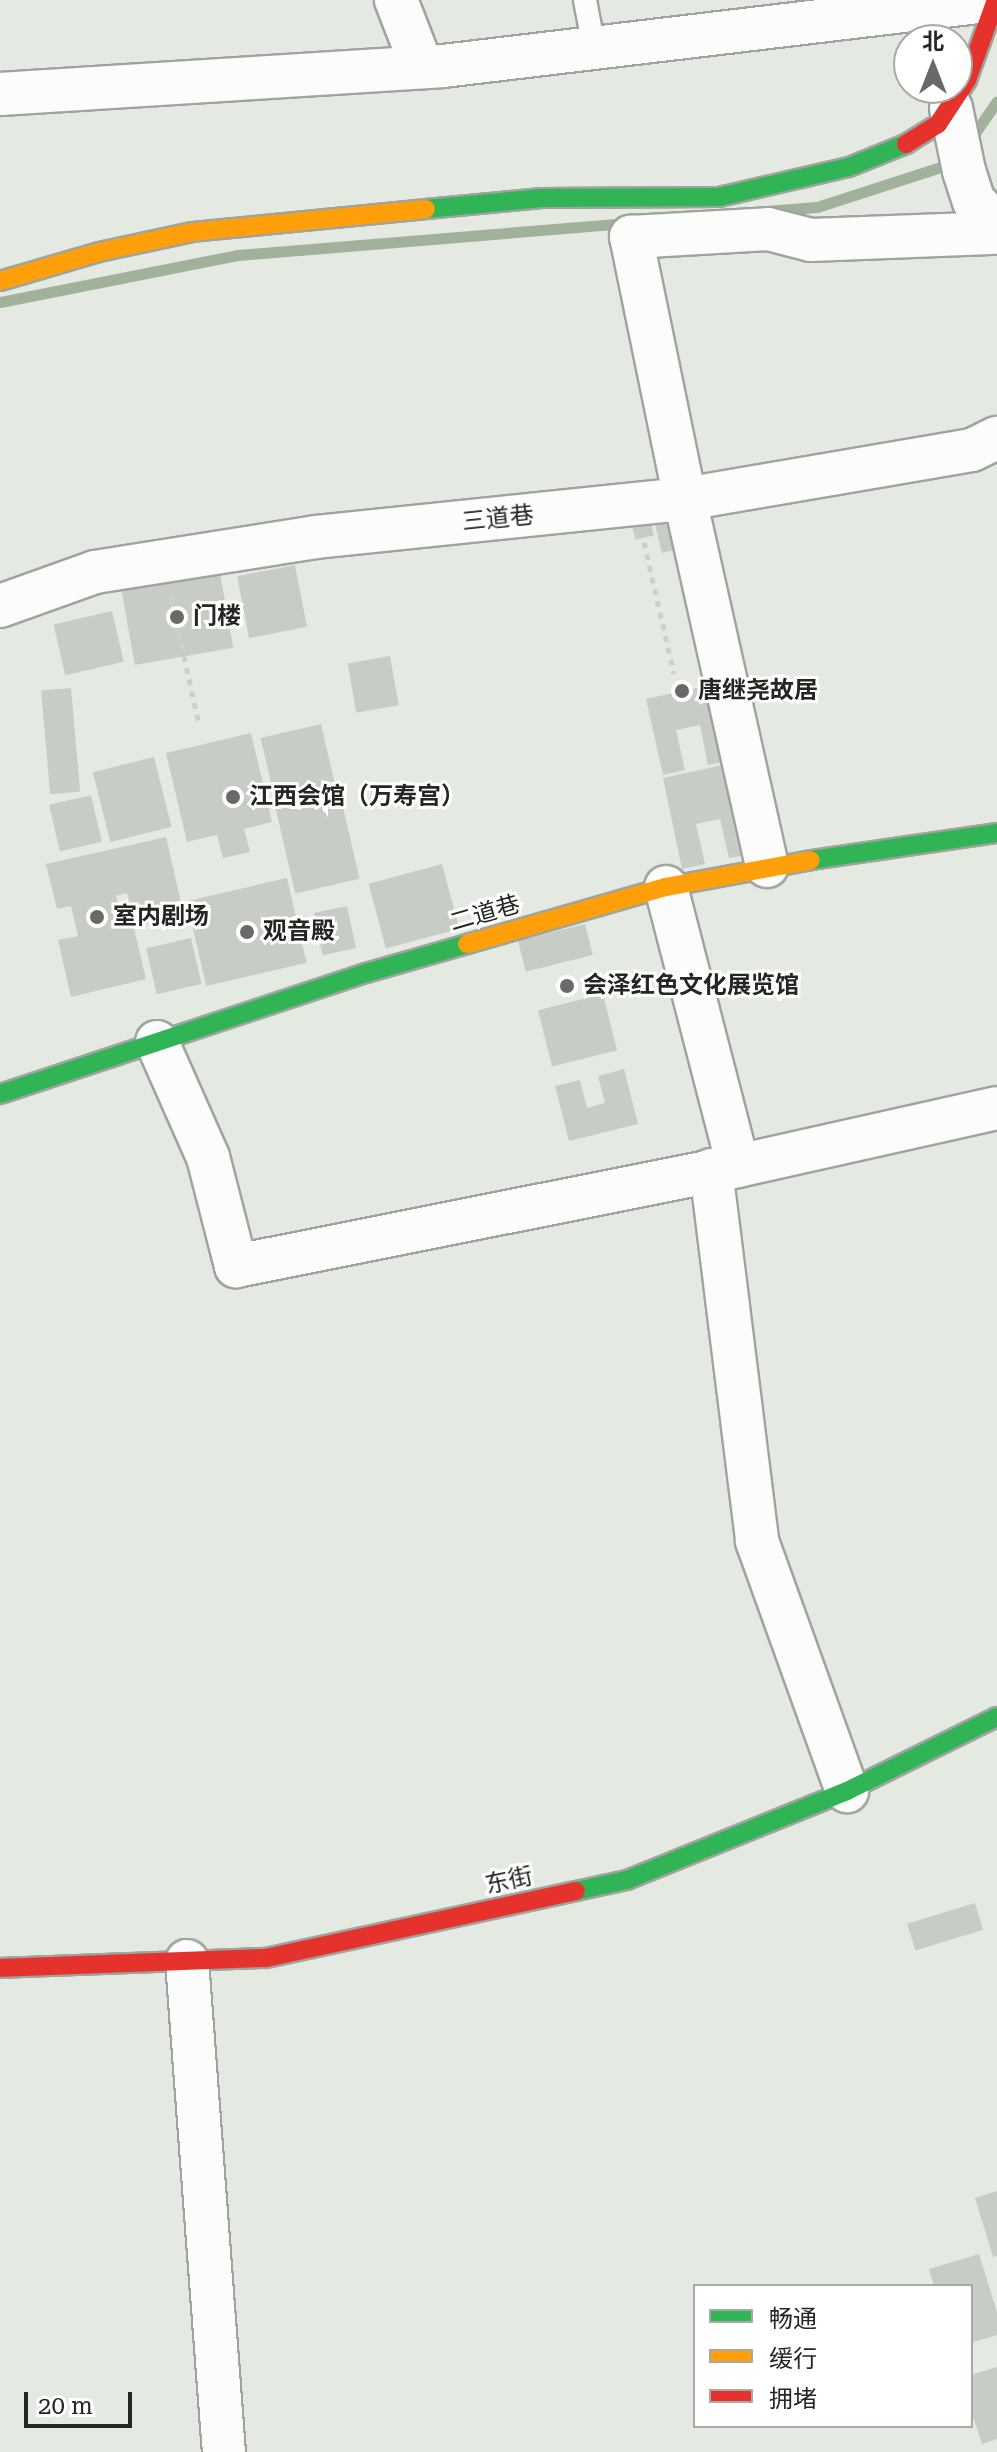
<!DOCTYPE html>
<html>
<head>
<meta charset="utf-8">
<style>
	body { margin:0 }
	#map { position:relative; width:997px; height:2452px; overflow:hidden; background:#e4eae2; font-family:"Roboto Serif","Noto Sans SC",serif }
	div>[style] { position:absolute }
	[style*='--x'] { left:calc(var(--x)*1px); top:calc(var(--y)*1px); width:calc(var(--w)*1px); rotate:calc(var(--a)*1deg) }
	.stream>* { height:11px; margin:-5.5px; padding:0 5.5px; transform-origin:5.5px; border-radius:5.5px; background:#a1b19b }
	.building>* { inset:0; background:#c7ccc5; transform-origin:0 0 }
	.path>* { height:5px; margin-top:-2.5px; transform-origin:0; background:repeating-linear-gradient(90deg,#cfd0ce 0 6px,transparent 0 12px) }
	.roads { filter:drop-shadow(2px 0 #9fa49e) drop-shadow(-2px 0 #9fa49e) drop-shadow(0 2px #9fa49e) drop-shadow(0 -2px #9fa49e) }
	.lane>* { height:22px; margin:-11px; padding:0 11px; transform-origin:11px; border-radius:11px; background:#fbfcfb }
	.street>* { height:42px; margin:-21px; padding:0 21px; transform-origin:21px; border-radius:21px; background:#fbfcfb }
	.fast>* { height:18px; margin:-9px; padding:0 9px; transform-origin:9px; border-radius:9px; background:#30b455 }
	.slow>* { height:18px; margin:-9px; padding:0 9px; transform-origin:9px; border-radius:9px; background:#ff9f0a }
	.jam>* { height:18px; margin:-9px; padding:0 9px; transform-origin:9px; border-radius:9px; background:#e5322d }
	.dots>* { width:22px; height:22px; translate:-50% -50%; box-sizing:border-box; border:4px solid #fff; border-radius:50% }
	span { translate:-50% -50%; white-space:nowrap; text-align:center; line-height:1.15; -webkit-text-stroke:6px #fff; paint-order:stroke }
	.street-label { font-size:24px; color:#232721 }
	.poi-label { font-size:24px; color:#232721; font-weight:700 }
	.left { translate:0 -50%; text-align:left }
	.legend { position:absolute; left:693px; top:2284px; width:280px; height:144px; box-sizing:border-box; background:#fff; border:2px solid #a7a9a6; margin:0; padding:10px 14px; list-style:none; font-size:24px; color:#232721 }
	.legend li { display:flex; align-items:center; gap:16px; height:40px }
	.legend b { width:40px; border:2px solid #a7a9a6 }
	.north { position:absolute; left:893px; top:24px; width:80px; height:80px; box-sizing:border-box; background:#fff; border:2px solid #a7a9a6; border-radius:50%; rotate:0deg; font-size:22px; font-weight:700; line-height:32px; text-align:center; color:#232721 }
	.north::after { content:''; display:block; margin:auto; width:28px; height:36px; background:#676b65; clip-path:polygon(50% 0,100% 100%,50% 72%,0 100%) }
	.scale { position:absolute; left:24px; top:2392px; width:108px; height:36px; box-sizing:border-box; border:4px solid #232721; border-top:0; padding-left:10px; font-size:24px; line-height:28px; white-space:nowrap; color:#232721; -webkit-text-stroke:6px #fff; paint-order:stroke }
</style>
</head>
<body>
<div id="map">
	<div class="stream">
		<i style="--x:970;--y:140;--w:47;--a:-55.3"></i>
		<i style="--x:766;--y:211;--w:51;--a:-4.5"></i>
		<i style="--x:817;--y:207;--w:143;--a:-17.9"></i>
		<i style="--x:0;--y:302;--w:243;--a:-11.2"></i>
		<i style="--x:238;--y:255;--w:392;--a:-4.7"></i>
	</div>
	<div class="building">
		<i style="left:675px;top:517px;width:32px;height:21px;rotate:77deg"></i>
		<i style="left:650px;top:519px;width:17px;height:19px;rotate:77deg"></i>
		<i style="left:295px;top:565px;width:63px;height:59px;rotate:79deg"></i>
		<i style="left:219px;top:567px;width:82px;height:100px;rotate:80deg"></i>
		<i style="left:112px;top:611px;width:52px;height:60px;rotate:77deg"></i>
		<i style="left:390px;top:656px;width:50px;height:43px;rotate:80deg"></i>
		<i style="clip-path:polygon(715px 684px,732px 760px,708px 765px,700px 725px,676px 730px,685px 770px,663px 775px,646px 699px)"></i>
		<i style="left:71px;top:688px;width:104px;height:30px;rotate:85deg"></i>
		<i style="left:321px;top:724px;width:69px;height:62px;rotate:77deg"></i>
		<i style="clip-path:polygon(251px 733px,272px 822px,244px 829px,250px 852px,223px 858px,217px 835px,187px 842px,166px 753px)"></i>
		<i style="left:154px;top:757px;width:72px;height:63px;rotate:76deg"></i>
		<i style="clip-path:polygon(732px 763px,752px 854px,729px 858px,720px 819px,696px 824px,705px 864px,682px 869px,663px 778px)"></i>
		<i style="left:340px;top:794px;width:87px;height:66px;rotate:77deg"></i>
		<i style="left:91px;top:795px;width:48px;height:43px;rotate:77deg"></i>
		<i style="clip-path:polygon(166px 837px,184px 915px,135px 927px,127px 893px,116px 896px,123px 925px,133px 924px,146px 979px,71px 997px,58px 940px,78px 936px,71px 906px,57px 909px,46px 864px)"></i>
		<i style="left:442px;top:864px;width:67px;height:76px;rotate:75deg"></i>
		<i style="left:287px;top:878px;width:87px;height:103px;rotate:77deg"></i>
		<i style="left:347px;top:906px;width:43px;height:34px;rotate:78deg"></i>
		<i style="left:585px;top:924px;width:32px;height:69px;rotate:76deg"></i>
		<i style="left:191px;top:938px;width:47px;height:46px;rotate:77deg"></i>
		<i style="left:603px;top:994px;width:58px;height:67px;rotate:76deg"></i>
		<i style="clip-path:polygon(624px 1069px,638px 1124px,569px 1141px,555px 1086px,580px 1080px,587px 1108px,605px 1103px,598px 1076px)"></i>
		<i style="left:975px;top:1903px;width:28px;height:71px;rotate:73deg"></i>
		<i style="clip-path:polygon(997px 2191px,997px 2256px,993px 2257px,975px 2198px)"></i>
		<i style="clip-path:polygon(979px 2254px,997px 2312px,997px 2335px,971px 2343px,971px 2286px,934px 2286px,929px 2269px)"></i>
		<i style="clip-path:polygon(997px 2367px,997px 2439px,982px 2444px,971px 2411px,971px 2375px)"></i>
	</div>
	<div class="path">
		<i style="--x:644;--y:542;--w:135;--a:77.2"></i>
		<i style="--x:171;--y:597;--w:130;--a:77.6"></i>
	</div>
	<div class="roads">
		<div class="lane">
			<i style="--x:585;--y:0;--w:49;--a:79.4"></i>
		</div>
		<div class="street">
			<i style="--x:396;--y:0;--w:72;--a:68.8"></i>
			<i style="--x:0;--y:94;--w:444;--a:-3.6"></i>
			<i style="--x:443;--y:66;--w:556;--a:-6.82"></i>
			<i style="--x:951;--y:108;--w:64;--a:78.3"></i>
			<i style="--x:964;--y:171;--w:32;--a:72"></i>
			<i style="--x:974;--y:201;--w:33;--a:46"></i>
			<i style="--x:0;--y:606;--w:101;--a:-19.7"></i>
			<i style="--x:95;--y:572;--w:224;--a:-9"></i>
			<i style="--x:316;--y:537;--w:371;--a:-5.9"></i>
			<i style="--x:685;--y:499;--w:291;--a:-9.7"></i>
			<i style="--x:972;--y:450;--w:28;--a:-26"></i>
			<i style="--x:767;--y:866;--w:376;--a:-102.6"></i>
			<i style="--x:685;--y:499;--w:268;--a:-101.6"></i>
			<i style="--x:631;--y:237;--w:137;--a:-3.3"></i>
			<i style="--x:768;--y:229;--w:44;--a:14.3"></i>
			<i style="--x:811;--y:240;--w:186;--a:-2.2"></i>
			<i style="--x:666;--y:887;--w:288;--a:75.5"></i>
			<i style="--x:157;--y:1042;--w:126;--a:66.1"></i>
			<i style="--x:208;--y:1157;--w:113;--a:75.6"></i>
			<i style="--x:236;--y:1266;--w:512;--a:-11.27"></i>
			<i style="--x:738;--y:1166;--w:265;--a:-12.6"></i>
			<i style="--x:711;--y:1170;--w:374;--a:82.9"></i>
			<i style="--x:757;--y:1541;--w:266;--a:70.2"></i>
			<i style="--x:187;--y:1961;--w:492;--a:85.7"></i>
		</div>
		<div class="fast">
			<i style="--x:426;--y:209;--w:117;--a:-5.4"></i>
			<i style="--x:542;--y:198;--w:177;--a:-0.3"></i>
			<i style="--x:719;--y:197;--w:133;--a:-13"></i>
			<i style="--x:849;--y:167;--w:61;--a:-22"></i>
			<i style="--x:811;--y:860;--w:188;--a:-8.3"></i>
			<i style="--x:0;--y:1094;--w:385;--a:-18.3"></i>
			<i style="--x:366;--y:973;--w:105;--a:-16"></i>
			<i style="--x:576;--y:1891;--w:52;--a:-12.2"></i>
			<i style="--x:627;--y:1880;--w:237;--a:-22"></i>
			<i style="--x:847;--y:1791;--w:167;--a:-26.3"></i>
		</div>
		<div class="slow">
			<i style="--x:0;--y:281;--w:103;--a:-16.3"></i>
			<i style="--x:99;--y:252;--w:95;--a:-12.1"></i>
			<i style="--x:192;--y:232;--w:235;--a:-5.6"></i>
			<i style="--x:467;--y:944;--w:207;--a:-16"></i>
			<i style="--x:666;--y:887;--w:147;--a:-10.5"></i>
		</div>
		<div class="jam">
			<i style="--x:906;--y:144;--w:38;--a:-32"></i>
			<i style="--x:938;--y:124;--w:53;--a:-56.6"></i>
			<i style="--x:967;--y:80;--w:85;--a:-70.1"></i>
			<i style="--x:0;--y:1968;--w:266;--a:-2.2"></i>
			<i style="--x:266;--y:1958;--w:317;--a:-12.2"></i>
		</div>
	</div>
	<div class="dots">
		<i style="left:177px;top:617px;background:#676b65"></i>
		<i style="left:682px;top:691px;background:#676b65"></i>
		<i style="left:233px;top:797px;background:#676b65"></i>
		<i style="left:97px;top:917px;background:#676b65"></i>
		<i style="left:247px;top:932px;background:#676b65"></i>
		<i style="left:567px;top:986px;background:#676b65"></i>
	</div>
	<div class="street-label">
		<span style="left:498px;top:519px;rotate:-6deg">三道巷</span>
		<span style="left:485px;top:914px;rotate:-16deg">二道巷</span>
		<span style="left:509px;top:1881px;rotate:-12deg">东街</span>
	</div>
	<div class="poi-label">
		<span class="left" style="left:193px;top:617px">门楼</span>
		<span class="left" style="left:698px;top:691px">唐继尧故居</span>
		<span class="left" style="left:249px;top:797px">江西会馆（万寿宫）</span>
		<span class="left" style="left:113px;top:917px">室内剧场</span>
		<span class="left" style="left:263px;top:932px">观音殿</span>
		<span class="left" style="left:583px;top:986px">会泽红色文化展览馆</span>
	</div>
	<ul class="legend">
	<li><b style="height:10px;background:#30b455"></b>畅通</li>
	<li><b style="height:10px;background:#ff9f0a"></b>缓行</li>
	<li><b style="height:10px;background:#e5322d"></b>拥堵</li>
	</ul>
	<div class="north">北</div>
	<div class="scale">20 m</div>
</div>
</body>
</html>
